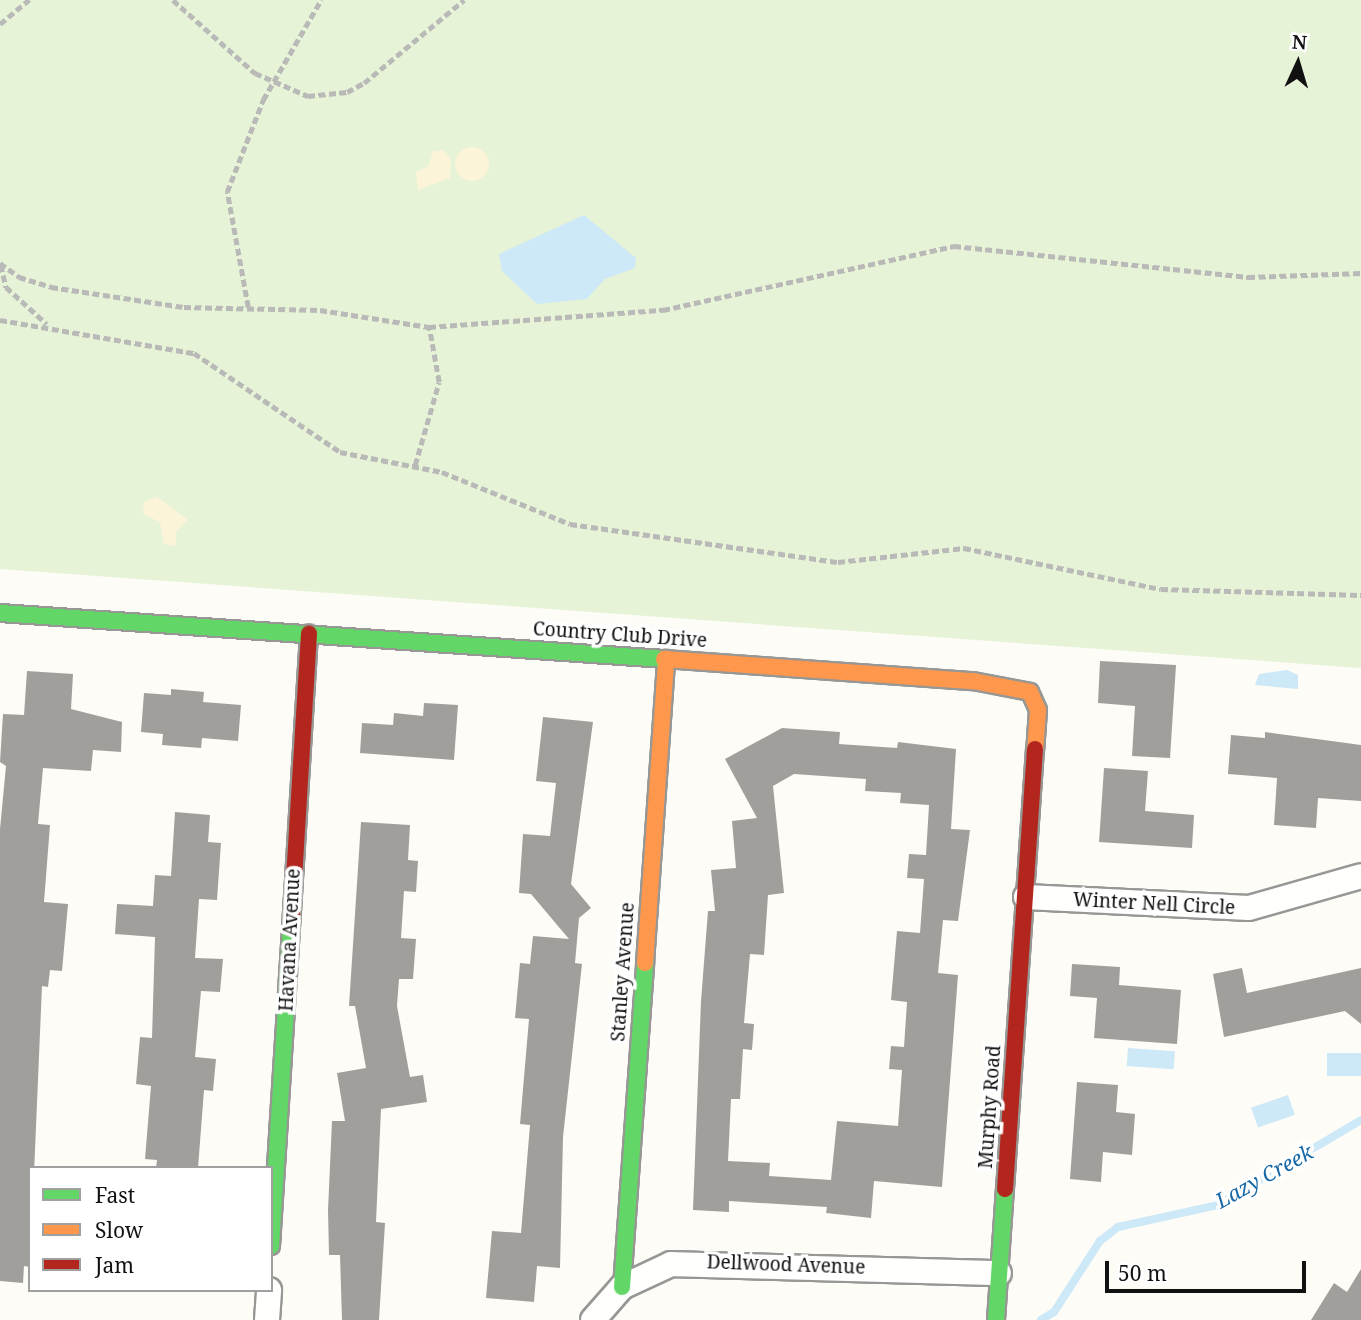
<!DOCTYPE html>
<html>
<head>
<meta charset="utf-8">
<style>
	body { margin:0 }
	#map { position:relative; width:1361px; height:1320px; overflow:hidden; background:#fdfcf7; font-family:"Noto Serif",serif }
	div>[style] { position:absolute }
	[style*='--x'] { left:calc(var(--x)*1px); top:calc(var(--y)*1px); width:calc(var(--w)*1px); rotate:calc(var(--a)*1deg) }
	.green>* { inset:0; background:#e7f3d7 }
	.sand>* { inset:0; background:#fcf4d9 }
	.round { border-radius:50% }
	.water>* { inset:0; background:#cde8f7; transform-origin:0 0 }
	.stream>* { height:8px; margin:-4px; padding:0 4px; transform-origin:4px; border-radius:4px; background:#cde8f7 }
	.building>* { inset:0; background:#a19f9c }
	.path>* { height:4.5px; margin-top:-2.25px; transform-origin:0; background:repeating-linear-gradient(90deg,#b9b9b8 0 7px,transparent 0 10.5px) }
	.roads { filter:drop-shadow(2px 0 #979795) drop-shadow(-2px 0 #979795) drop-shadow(0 2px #979795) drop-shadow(0 -2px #979795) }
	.street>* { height:24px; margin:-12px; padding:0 12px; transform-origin:12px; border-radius:12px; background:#fffffe }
	.fast>* { height:16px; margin:-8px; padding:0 8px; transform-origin:8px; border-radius:8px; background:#63d668 }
	.slow>* { height:16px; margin:-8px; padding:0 8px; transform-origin:8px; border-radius:8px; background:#ff974d }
	.jam>* { height:16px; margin:-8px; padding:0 8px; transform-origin:8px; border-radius:8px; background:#b3261e }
	span { translate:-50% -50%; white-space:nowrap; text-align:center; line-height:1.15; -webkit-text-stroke:7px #fff; paint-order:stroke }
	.street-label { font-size:19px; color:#111 }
	.water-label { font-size:21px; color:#1768a6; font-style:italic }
	.legend { position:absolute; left:28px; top:1166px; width:245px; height:126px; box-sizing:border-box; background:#fff; border:2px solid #a0a0a0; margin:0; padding:9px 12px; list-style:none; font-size:21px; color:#111 }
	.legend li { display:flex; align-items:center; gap:14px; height:35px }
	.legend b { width:35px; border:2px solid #a0a0a0 }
	.north { position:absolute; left:1263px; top:28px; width:70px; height:70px; -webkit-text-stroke:5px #fff; paint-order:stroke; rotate:4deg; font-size:19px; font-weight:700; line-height:28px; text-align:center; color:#111 }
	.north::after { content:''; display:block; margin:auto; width:24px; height:32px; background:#111; clip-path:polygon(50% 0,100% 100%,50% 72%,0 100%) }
	.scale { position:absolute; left:1105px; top:1261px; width:201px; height:32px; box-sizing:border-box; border:4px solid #111; border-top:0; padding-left:9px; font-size:21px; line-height:24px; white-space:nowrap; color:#111; -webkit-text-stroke:5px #fff; paint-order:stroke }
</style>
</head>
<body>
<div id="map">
	<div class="green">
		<i style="clip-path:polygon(0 0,1361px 0,1361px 668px,0 569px)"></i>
	</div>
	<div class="sand">
		<i class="round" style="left:455px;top:147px;width:34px;height:34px"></i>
		<i style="clip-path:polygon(443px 150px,451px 158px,450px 178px,418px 190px,416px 172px,429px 166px,433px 151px)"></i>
		<i style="clip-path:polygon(157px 497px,188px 520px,176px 531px,176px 546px,164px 544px,160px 522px,143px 514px,144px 502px)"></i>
	</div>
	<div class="water">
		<i style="clip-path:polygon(584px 215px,636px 258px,635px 268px,605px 279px,587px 299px,537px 304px,502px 271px,499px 254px)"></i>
		<i style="clip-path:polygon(1287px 670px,1298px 675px,1298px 689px,1255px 685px,1259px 674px)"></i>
		<i style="left:1128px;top:1048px;width:47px;height:18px;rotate:4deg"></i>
		<i style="left:1361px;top:1053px;width:23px;height:34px;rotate:90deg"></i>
		<i style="left:1288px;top:1095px;width:21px;height:39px;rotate:71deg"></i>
	</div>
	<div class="stream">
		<i style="--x:1041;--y:1320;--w:15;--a:-32"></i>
		<i style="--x:1054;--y:1312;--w:85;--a:-57.1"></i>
		<i style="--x:1100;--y:1241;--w:23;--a:-38"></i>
		<i style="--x:1118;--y:1227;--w:102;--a:-12.4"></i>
		<i style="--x:1218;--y:1205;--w:166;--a:-30.7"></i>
	</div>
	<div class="building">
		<i style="clip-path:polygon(1100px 661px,1176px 665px,1170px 758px,1132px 756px,1135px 706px,1098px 703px)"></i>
		<i style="clip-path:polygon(27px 671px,73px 674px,71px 709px,122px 722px,121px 752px,93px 750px,91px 771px,43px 768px,38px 824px,50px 825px,44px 902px,68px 904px,62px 971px,50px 970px,48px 987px,42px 986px,30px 1267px,24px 1266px,23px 1283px,0 1281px,0 829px,6px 766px,0 762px,3px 714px,24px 715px)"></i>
		<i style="clip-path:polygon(171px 689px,204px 692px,203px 702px,241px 705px,238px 741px,202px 738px,201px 748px,162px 745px,163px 734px,141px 732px,144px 693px,171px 695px)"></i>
		<i style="clip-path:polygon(424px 703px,458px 705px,454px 760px,360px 753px,362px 723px,393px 725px,394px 713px,423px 716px)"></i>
		<i style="clip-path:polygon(543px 717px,593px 722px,571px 884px,591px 908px,579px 918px,575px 963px,582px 964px,563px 1137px,560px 1268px,537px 1266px,534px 1302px,486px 1298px,492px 1231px,521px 1233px,530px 1125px,520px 1124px,529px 1019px,515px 1018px,520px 963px,530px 964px,533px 936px,569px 939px,531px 894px,519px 893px,523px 834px,550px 836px,556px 783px,536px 781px)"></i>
		<i style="clip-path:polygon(evenodd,782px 728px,840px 732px,839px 744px,897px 748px,898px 742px,956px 749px,951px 829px,970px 830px,958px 921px,943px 920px,938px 973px,958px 975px,942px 1187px,874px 1181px,871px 1218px,826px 1213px,827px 1207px,729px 1201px,729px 1212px,693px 1210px,701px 1001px,708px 911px,715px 911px,711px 870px,736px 868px,732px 821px,757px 818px,725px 759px,782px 728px,794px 774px,866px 779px,865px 791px,901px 793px,900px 803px,929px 805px,926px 855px,909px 854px,907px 878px,924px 879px,920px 933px,897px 931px,891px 1000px,907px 1002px,904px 1047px,891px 1046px,889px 1069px,902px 1070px,898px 1126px,837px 1121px,831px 1180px,769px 1176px,770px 1163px,728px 1161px,731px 1099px,740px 1099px,743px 1049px,752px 1050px,754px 1024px,744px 1023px,750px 954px,764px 955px,768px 895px,784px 893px,773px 786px,794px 774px)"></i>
		<i style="clip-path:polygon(1265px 732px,1361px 745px,1361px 801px,1318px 798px,1316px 828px,1274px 825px,1277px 778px,1228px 774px,1231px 735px,1265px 738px)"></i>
		<i style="clip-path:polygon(1104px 768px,1148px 771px,1145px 811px,1194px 815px,1192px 848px,1099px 842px)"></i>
		<i style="clip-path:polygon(175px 812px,210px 815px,208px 842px,221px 843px,217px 900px,199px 899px,195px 958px,223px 959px,220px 992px,201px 991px,195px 1057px,216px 1059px,213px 1091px,204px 1090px,198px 1168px,156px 1168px,157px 1160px,145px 1159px,151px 1086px,136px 1084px,140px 1037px,152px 1038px,155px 937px,115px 934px,117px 904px,153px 906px,155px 875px,171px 876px)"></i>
		<i style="clip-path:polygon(361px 822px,410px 825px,408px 860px,418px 861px,416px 892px,404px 891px,401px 938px,416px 939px,413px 979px,399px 979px,397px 1006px,410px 1077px,423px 1075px,427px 1102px,381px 1109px,376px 1222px,385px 1223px,379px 1320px,342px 1320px,340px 1255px,329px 1255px,328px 1210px,332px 1121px,345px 1121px,337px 1073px,366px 1068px,355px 1006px,349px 1006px)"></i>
		<i style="clip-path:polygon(1072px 964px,1120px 967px,1119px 985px,1181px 990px,1177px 1044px,1094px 1038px,1097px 998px,1070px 996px)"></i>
		<i style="clip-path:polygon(1242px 968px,1247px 993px,1361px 968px,1361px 1024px,1345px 1011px,1224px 1037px,1213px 974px)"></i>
		<i style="clip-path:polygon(1077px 1082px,1118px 1085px,1116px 1112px,1135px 1114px,1132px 1155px,1103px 1152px,1101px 1182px,1070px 1179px)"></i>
		<i style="clip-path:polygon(1361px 1269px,1361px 1320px,1311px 1320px,1334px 1283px,1347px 1292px)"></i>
	</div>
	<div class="path">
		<i style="--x:173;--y:0;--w:110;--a:41.7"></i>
		<i style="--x:255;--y:73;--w:58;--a:23.5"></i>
		<i style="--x:308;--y:96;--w:39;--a:-6"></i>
		<i style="--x:347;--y:92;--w:19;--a:-28"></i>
		<i style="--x:364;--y:83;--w:130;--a:-39.7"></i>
		<i style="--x:0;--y:24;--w:38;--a:-40"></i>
		<i style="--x:0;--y:263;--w:24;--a:36"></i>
		<i style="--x:19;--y:277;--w:34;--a:17"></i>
		<i style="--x:51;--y:287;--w:134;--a:8.6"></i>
		<i style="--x:184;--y:307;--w:136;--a:1.3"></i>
		<i style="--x:320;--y:310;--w:110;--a:8.9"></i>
		<i style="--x:429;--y:327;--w:235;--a:-4.2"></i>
		<i style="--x:663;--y:310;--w:298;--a:-12.4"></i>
		<i style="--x:954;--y:246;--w:296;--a:6"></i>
		<i style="--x:1248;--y:277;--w:113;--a:-2"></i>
		<i style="--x:1;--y:265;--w:23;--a:77"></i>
		<i style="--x:6;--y:287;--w:55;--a:42.1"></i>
		<i style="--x:248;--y:307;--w:117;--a:-100.3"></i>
		<i style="--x:227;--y:192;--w:99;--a:-68.6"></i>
		<i style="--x:263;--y:100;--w:116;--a:-59.9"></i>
		<i style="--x:0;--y:320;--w:197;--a:9.7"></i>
		<i style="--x:194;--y:353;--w:176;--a:34.1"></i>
		<i style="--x:340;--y:452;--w:104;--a:11.1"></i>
		<i style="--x:442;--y:472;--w:138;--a:22.1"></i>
		<i style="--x:570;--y:524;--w:271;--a:8.1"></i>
		<i style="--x:838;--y:562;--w:127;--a:-6.3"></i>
		<i style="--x:964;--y:548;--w:201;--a:11.8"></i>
		<i style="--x:1161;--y:589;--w:200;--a:1.7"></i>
		<i style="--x:415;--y:465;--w:86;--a:-73.9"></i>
		<i style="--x:439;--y:382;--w:56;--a:-100.3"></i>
	</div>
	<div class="roads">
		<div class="street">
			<i style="--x:1026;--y:897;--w:223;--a:2.8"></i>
			<i style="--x:1249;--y:908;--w:116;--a:-15.9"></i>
			<i style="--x:267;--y:1320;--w:30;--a:-86"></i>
			<i style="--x:593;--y:1320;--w:44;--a:-48.7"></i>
			<i style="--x:622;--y:1287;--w:54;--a:-25.1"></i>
			<i style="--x:671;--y:1264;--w:328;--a:1.6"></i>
		</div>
		<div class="fast">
			<i style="--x:0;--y:613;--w:666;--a:3.96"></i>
			<i style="--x:271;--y:1246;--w:319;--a:-86.4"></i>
			<i style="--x:622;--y:1287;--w:325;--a:-85.9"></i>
			<i style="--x:996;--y:1320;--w:131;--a:-86.1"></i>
		</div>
		<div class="slow">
			<i style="--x:664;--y:659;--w:310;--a:4.1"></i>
			<i style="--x:973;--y:681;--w:58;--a:10.9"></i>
			<i style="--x:1030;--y:692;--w:20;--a:66"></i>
			<i style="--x:1038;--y:710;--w:39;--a:94"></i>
			<i style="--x:645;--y:963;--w:305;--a:-86"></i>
		</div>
		<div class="jam">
			<i style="--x:291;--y:928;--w:295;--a:-86.5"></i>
			<i style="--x:1005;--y:1189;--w:441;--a:-86.1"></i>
		</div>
	</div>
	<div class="street-label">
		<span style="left:620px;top:635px;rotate:4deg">Country Club Drive</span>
		<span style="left:1154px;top:904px;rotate:3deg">Winter Nell Circle</span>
		<span style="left:290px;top:940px;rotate:-87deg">Havana Avenue</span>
		<span style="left:623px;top:972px;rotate:-86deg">Stanley Avenue</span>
		<span style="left:990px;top:1107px;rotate:-86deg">Murphy Road</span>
		<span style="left:786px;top:1265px;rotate:2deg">Dellwood Avenue</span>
	</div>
	<div class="water-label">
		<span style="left:1264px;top:1176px;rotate:-29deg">Lazy Creek</span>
	</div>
	<ul class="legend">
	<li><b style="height:9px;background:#63d668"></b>Fast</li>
	<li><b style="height:9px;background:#ff974d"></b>Slow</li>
	<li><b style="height:9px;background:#b3261e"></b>Jam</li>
	</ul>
	<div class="north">N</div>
	<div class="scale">50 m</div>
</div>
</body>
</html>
